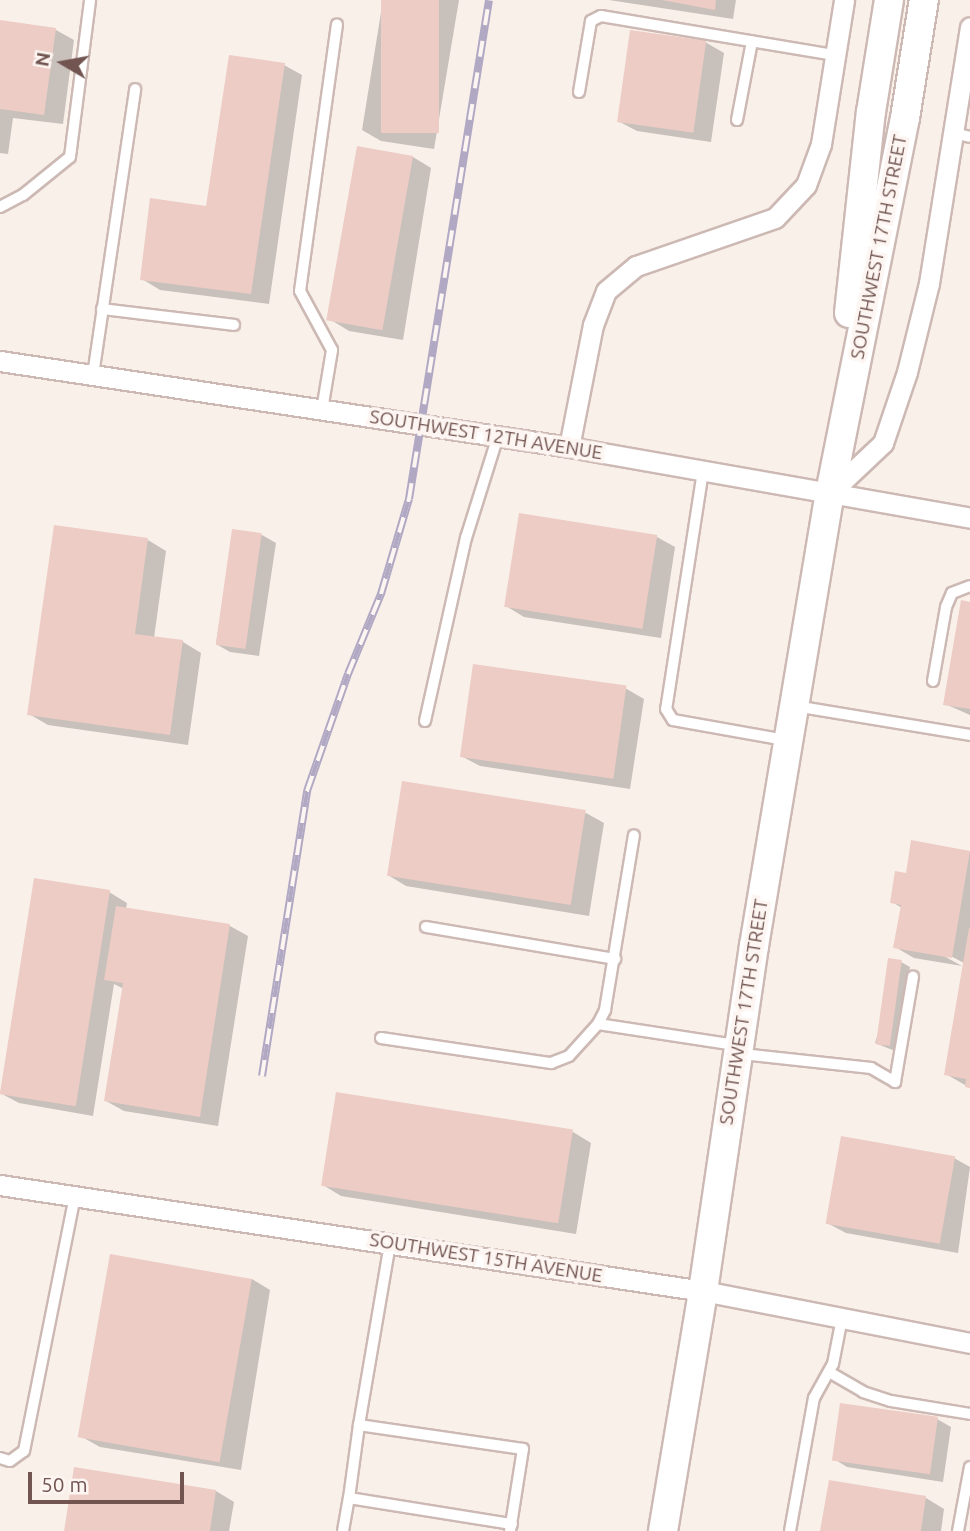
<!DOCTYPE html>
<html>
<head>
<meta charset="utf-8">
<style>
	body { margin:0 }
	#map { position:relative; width:970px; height:1531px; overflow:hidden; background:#faf0ea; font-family:Ubuntu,sans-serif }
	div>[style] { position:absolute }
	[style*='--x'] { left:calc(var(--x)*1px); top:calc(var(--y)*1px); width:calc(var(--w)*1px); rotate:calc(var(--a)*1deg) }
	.shadow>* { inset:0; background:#0003 }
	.building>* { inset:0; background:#ecccc5; transform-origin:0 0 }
	.roads { filter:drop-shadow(2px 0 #cdb9b4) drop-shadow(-2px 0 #cdb9b4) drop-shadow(0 2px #cdb9b4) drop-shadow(0 -2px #cdb9b4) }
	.lane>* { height:10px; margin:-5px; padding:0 5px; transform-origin:5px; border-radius:5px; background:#fff }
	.street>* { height:19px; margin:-9.5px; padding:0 9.5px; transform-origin:9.5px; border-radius:9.5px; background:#fff }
	.secondary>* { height:28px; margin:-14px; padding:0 14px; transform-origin:14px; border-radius:14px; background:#fff }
	.rail>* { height:8px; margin-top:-4px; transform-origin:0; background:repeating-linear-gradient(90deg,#fdf5f1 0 16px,#b1a9c3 0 32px); box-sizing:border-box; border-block:2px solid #b1a9c3 }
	span { translate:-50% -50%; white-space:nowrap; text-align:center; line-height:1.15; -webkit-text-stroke:7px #fdf5f1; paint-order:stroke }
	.street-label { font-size:19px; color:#725551 }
	.north { position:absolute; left:28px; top:28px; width:70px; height:70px; -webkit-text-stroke:5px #fdf5f1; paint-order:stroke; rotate:280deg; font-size:19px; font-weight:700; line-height:28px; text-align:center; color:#725551 }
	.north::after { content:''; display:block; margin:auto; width:24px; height:32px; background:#725551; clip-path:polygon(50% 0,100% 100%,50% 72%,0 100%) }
	.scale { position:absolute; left:28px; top:1472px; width:156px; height:32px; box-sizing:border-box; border:4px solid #725551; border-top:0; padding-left:9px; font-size:21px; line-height:24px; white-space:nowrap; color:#725551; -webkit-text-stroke:5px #fdf5f1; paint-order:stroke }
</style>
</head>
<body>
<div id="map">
	<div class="shadow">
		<i style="clip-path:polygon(383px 0,459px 0,434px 149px,381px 141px,362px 130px)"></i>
		<i style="clip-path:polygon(609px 0,736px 0,733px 19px)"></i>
		<i style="clip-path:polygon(0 22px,56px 30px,74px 40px,63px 124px,13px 118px,8px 154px,0 153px)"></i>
		<i style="clip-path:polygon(705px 42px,724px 53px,711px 142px,637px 131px,618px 121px)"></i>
		<i style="clip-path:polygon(284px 65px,302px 75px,269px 304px,160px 290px,142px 279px,208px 208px)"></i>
		<i style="clip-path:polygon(359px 148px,413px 157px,431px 168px,403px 340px,349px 331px,331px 320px)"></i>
		<i style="clip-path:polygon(520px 515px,657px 537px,675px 547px,661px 638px,524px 617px,506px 606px)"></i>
		<i style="clip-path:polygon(234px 531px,262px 535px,276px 543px,259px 656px,230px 652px,216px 644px)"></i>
		<i style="clip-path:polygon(148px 540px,166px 551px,154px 638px,183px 642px,201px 653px,188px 745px,48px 725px,29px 714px)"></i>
		<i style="clip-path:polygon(970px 604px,970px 715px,945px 704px)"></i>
		<i style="clip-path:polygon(625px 688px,644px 699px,630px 789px,480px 766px,461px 756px)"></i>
		<i style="clip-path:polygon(586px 813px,604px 823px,589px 916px,406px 886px,388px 875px)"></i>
		<i style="clip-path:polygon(913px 842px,970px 852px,970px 1088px,946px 1074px,964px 963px,945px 953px,944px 956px,962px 966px,914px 958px,895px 947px,902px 908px,892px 902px,907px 875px)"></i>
		<i style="clip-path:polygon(109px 892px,127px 903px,126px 909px,230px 926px,248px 936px,218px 1126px,124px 1111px,106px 1101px,124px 989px,114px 984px,93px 1116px,19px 1103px,0 1093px)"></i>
		<i style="clip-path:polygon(901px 962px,910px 967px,895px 1051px,875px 1043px)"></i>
		<i style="clip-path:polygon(573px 1132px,591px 1143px,576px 1234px,341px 1196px,323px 1185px)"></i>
		<i style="clip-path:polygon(954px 1158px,970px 1167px,958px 1253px,846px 1233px,827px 1223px)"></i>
		<i style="clip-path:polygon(252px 1279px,270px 1290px,241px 1470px,100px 1447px,82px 1437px)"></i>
		<i style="clip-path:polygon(937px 1419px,951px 1427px,943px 1482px,847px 1467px,834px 1459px)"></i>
		<i style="clip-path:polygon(830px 1482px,926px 1498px,944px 1509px,941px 1531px,822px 1531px)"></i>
		<i style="clip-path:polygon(216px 1491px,234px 1502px,229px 1531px,66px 1531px)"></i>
	</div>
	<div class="building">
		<i style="left:381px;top:0;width:58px;height:133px"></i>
		<i style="clip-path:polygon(662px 0,716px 0,715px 10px)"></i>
		<i style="clip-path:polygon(0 20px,56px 28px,44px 115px,0 109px)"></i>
		<i style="left:630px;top:30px;width:77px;height:93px;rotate:8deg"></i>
		<i style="clip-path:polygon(229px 55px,285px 63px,251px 294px,140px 280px,150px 198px,206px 206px)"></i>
		<i style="left:357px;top:146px;width:57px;height:177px;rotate:10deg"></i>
		<i style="left:519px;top:513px;width:140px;height:95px;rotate:9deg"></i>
		<i style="clip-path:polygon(54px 525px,148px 538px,135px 634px,183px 640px,170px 735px,27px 715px)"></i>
		<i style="left:232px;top:529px;width:30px;height:117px;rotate:8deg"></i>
		<i style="clip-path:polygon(961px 600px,970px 602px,970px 709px,943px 705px)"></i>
		<i style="left:473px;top:664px;width:155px;height:94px;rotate:8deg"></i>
		<i style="left:402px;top:781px;width:186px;height:96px;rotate:9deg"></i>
		<i style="clip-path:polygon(911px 840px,970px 851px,952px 958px,893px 948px,901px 905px,890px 903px,895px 871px,906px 873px)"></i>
		<i style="left:34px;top:878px;width:77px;height:219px;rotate:9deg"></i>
		<i style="clip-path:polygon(116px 906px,230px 924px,200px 1117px,104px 1101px,123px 983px,104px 980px)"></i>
		<i style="clip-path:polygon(969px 928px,970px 928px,970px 1088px,965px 1087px,966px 1079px,944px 1075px)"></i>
		<i style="left:888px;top:958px;width:14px;height:87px;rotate:8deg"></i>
		<i style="left:336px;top:1092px;width:240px;height:95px;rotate:9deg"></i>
		<i style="left:841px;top:1136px;width:116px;height:89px;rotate:10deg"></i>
		<i style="left:110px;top:1254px;width:144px;height:186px;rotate:10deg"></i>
		<i style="left:840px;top:1403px;width:99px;height:58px;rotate:8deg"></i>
		<i style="clip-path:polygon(74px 1467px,216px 1490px,210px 1531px,64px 1531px)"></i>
		<i style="clip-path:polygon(829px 1480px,926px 1496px,921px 1531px,820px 1531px)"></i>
	</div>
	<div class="roads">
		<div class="lane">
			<i style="--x:579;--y:92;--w:72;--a:-80.4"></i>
			<i style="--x:591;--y:21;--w:11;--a:-27"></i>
			<i style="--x:601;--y:16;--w:237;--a:9.5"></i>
			<i style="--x:737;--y:120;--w:80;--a:-79.2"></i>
			<i style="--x:953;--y:133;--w:17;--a:13"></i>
			<i style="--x:0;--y:207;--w:26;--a:-28"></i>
			<i style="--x:23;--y:195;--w:60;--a:-39"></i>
			<i style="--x:70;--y:157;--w:158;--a:-82.7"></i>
			<i style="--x:102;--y:309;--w:133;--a:6.9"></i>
			<i style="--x:93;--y:375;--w:289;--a:-81.6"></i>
			<i style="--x:322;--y:410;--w:61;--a:-80.5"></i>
			<i style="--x:332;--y:350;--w:67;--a:-118.5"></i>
			<i style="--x:300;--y:291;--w:269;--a:-82.1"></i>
			<i style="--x:703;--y:471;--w:241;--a:98.8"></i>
			<i style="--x:666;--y:709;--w:13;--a:58"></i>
			<i style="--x:673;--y:720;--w:114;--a:10.1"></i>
			<i style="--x:933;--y:681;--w:75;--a:-80"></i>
			<i style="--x:946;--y:607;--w:15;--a:-67"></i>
			<i style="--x:952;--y:593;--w:19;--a:-21"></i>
			<i style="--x:795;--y:706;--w:177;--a:9.4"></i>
			<i style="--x:425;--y:721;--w:188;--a:-77.4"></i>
			<i style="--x:466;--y:538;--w:107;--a:-72.6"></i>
			<i style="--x:426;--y:927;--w:192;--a:9.6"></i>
			<i style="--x:598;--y:1024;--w:139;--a:8.7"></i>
			<i style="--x:381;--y:1038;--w:172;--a:8.4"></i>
			<i style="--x:551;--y:1063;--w:19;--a:-21"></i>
			<i style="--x:569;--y:1056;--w:43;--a:-47.8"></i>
			<i style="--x:598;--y:1024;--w:16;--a:-63"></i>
			<i style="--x:605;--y:1010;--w:177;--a:-80.6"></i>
			<i style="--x:742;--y:1054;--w:130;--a:6.2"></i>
			<i style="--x:871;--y:1068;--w:28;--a:30"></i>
			<i style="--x:895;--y:1082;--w:107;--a:-80.3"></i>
			<i style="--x:829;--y:1372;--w:39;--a:30"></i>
			<i style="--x:863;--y:1392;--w:29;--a:18"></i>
			<i style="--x:891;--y:1401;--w:80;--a:9.3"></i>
			<i style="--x:359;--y:1425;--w:184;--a:-80.3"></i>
			<i style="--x:0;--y:1458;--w:10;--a:17"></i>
			<i style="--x:10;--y:1461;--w:17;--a:-36"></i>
			<i style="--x:24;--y:1451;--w:260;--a:-78.7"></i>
			<i style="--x:343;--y:1531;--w:34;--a:-80"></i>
			<i style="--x:510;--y:1531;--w:83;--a:-81"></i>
			<i style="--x:523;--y:1449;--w:166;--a:-171.7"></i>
			<i style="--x:359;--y:1425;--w:74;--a:97.8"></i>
			<i style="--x:349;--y:1498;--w:165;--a:9.1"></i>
			<i style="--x:790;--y:1531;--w:135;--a:-79.8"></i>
			<i style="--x:814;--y:1398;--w:39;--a:-61"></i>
			<i style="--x:833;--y:1364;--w:47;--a:-78.9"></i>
			<i style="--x:958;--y:1531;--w:65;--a:-79.4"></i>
		</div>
		<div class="street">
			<i style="--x:0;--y:361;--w:575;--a:8.59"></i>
			<i style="--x:569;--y:447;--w:407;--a:10"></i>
			<i style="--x:569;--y:447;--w:124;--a:-78.9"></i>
			<i style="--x:593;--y:325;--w:36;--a:-69"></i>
			<i style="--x:606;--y:291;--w:39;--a:-40"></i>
			<i style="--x:636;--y:266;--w:147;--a:-19.1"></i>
			<i style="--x:775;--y:218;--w:45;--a:-46.8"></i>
			<i style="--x:806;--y:185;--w:44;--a:-69.9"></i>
			<i style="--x:821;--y:144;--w:146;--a:-80.9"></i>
			<i style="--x:830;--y:493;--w:73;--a:-43.3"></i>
			<i style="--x:883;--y:443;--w:75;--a:-71.3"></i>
			<i style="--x:907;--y:372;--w:92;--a:-76.1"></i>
			<i style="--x:929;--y:283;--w:259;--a:-80.9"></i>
			<i style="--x:0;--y:1185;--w:711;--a:8.57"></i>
			<i style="--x:703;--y:1291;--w:272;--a:11"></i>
		</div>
		<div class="secondary">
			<i style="--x:849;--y:313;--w:202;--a:-83.8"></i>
			<i style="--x:871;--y:112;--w:113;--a:-80.9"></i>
			<i style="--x:663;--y:1531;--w:243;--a:-80.5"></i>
			<i style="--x:703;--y:1291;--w:349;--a:-81.6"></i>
			<i style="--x:754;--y:946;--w:459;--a:-80.5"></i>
			<i style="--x:830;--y:493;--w:382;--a:-78.7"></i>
			<i style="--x:905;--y:118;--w:120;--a:-80.9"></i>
		</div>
	</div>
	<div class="rail">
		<i style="--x:262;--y:1076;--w:289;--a:-81"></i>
		<i style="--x:307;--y:791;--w:124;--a:-70.7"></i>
		<i style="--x:348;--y:674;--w:87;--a:-67.6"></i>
		<i style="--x:381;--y:594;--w:99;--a:-73.6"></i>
		<i style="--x:409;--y:499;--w:505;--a:-80.89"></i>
	</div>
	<div class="street-label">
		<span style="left:879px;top:247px;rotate:-79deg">SOUTHWEST 17TH STREET</span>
		<span style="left:486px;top:435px;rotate:9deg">SOUTHWEST 12TH AVENUE</span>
		<span style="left:744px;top:1012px;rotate:-81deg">SOUTHWEST 17TH STREET</span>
		<span style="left:486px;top:1258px;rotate:9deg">SOUTHWEST 15TH AVENUE</span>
	</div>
	<div class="north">N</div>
	<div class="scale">50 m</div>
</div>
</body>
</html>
